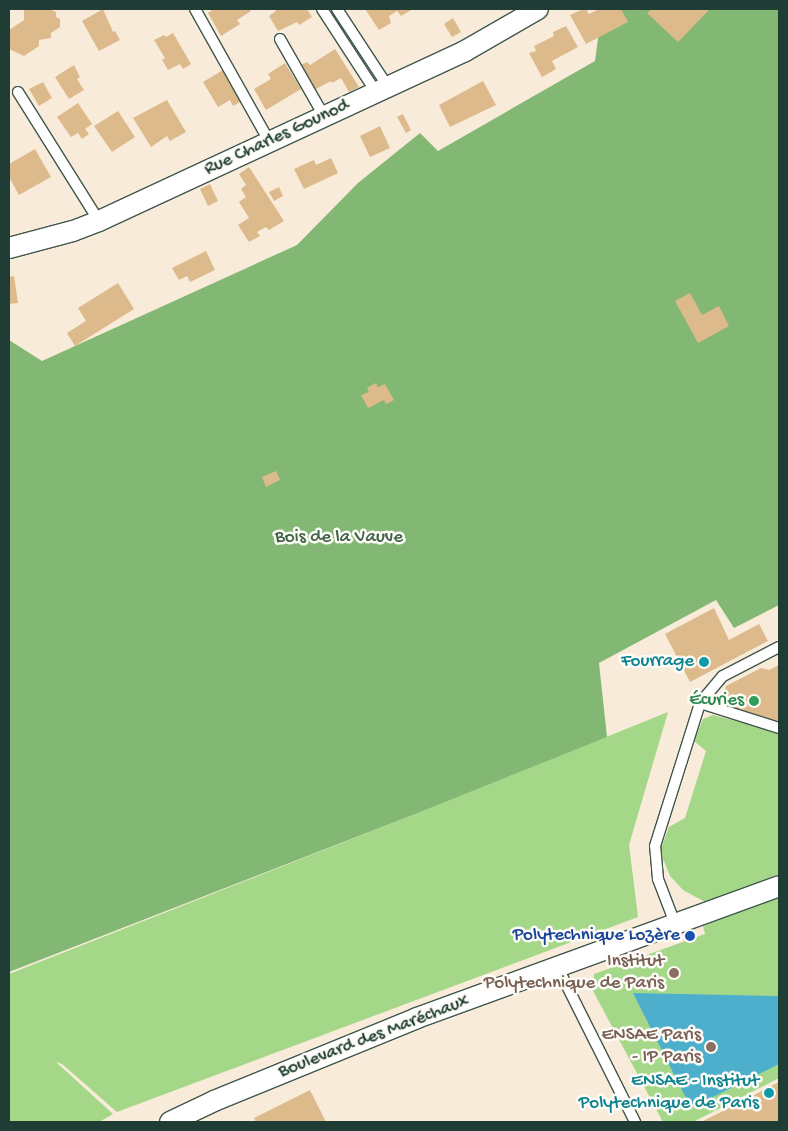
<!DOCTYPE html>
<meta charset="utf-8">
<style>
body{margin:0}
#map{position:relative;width:788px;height:1131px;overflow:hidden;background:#f8ebda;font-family:"Gochi Hand",sans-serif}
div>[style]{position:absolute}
.green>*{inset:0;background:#a4d888}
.forest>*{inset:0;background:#83b874}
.water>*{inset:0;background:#4eafcd}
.building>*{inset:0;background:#ddba8b}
.roads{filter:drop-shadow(1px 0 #40574d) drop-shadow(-1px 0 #40574d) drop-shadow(0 1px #40574d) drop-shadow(0 -1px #40574d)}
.lane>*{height:10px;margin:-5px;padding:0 5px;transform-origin:5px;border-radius:5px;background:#fff}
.street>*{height:20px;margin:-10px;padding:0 10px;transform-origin:10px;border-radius:10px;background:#fff}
.dots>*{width:14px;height:14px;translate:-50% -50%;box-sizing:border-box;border:2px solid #fdfcf7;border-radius:50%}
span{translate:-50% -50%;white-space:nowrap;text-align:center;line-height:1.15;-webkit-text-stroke:5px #fdfcf7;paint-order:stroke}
.street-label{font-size:19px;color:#1f3d34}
.park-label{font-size:19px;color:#406449}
.culture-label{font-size:19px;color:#0d838f}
.right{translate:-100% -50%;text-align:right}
.leisure-label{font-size:19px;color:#27864d}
.transit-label{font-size:19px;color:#164399}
.education-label{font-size:19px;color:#785e54}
.frame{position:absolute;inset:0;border:10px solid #1f3d34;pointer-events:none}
</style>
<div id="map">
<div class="green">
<div style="clip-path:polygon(668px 712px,629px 845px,638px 917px,117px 1112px,62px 1064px,56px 1062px,113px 1114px,99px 1122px,9px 1122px,9px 974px,418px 813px)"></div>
<div style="clip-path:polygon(713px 715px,779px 732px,779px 874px,705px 902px,683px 890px,670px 876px,660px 851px,669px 827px,685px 818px,706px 751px,694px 741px,703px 719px)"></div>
<div style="clip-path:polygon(779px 896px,779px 1078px,693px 1122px,663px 1122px,592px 989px,594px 974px,705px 934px,703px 926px)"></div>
</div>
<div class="forest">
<div style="clip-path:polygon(602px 9px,779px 9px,779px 605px,734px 628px,716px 600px,599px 663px,607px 737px,418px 813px,9px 972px,9px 340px,42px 361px,297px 245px,358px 183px,420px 133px,438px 151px,595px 61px)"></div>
</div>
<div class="water">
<div style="clip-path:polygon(633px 993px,779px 996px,779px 1064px,691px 1108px)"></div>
</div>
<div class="building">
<div style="clip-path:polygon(24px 9px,49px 9px,56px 12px,56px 17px,60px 19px,60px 27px,51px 33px,51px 38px,39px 40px,39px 46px,24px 56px,9px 49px,9px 30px,24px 20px)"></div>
<div style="clip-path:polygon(103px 9px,113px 32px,115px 31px,120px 40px,99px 51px,82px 21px)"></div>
<div style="clip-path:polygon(214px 9px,249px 9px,251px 11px,237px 20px,240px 24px,221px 36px,208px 13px)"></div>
<div style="clip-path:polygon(274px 9px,307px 9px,312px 17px,299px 25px,297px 22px,278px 31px,269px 16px,276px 11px)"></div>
<div style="clip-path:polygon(365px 9px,413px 9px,401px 16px,397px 11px,389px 16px,391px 23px,379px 30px)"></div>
<div style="clip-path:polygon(583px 9px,586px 9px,589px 14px,599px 9px,621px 9px,628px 22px,586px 44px,570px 15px)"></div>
<div style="clip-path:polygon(652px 9px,710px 9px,678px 42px,647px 13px)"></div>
<div style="clip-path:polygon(453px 18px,461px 32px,452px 37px,444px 24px)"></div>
<div style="clip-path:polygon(566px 26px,578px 47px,552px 61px,556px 69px,542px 77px,529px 53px,536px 51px,534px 46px,554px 36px,553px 32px)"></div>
<div style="clip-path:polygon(173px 33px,191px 64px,183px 69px,180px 64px,168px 70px,162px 60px,165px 58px,154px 40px,164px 35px,166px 37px)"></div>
<div style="clip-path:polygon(335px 49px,359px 87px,349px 92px,341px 78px,332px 83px,331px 81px,314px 90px,299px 66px,307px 62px,310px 65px)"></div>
<div style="clip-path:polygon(285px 63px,301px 89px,266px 110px,254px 89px,271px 79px,268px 74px)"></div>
<div style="clip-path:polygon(74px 65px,80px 77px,77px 79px,84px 90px,69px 99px,55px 77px)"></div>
<div style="clip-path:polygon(223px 70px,242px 101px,233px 106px,230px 100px,218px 107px,203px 82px)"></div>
<div style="clip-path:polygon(483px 81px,496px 105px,450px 127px,439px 105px)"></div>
<div style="clip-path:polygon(43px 82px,52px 98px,39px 106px,29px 89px)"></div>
<div style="clip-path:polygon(167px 100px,186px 132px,170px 141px,167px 136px,151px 147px,133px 118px)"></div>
<div style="clip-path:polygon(78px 103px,92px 124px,85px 129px,89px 134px,82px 139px,78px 133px,71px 137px,57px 117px)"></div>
<div style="clip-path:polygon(118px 111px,135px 137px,112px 152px,94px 126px)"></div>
<div style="clip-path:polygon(403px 114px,411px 130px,406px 133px,397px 117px)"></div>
<div style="clip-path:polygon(380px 126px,390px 148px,370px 157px,360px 136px)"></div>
<div style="clip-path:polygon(35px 149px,51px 177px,19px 195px,9px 177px,9px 164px)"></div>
<div style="clip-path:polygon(331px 158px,338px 173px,304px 189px,294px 169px,314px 160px,316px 165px)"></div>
<div style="clip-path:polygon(249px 167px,284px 221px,269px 230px,266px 227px,257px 232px,260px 236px,249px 242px,238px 225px,249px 218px,239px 202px,246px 197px,241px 189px,246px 185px,239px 174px)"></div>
<div style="clip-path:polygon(210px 184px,218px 201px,208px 206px,200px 189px)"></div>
<div style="clip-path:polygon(279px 187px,283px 196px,274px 201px,269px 192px)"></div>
<div style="clip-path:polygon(206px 251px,215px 270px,190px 282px,187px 276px,179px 280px,172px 268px)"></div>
<div style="clip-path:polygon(14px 276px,18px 303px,9px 304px,9px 277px)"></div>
<div style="clip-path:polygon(118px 283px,134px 309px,75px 346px,67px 333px,86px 321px,78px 308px)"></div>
<div style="clip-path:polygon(690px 293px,702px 315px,719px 306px,729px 326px,698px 343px,675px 301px)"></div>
<div style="clip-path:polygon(376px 383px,378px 387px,385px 384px,394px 400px,386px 404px,384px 400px,368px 408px,361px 395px,369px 392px,367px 388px)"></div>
<div style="clip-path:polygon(276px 471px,280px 480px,266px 487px,262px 477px)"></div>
<div style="clip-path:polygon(714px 608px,729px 640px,759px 624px,768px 641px,690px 682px,665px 634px)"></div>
<div style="clip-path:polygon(779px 665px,779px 716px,777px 723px,732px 709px,724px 693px,726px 686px,761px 668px,769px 670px)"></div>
<div style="clip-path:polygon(779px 1082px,779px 1122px,701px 1122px,737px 1104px)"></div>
<div style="clip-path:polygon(310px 1090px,326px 1122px,256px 1122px,254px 1118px)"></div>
</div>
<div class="roads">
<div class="lane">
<div style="left:195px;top:9px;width:151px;rotate:60.7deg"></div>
<div style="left:322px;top:9px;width:99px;rotate:57deg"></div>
<div style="left:337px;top:9px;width:93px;rotate:56.8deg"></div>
<div style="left:280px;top:39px;width:89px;rotate:60.3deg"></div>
<div style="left:18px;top:92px;width:152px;rotate:57.9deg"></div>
<div style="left:700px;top:703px;width:35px;rotate:-50deg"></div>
<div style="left:723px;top:676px;width:63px;rotate:-27.4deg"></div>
<div style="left:676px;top:926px;width:50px;rotate:-111deg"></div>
<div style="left:658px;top:879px;width:33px;rotate:-95deg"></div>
<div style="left:655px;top:846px;width:150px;rotate:-72.5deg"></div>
<div style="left:700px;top:703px;width:83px;rotate:17.6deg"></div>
<div style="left:558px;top:968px;width:172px;rotate:63.4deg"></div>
</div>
<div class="street">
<div style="left:9px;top:248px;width:66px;rotate:-14.9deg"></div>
<div style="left:73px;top:231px;width:28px;rotate:-21deg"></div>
<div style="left:99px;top:221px;width:404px;rotate:-24.9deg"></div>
<div style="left:465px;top:51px;width:84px;rotate:-29.9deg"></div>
<div style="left:170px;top:1122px;width:49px;rotate:-25.5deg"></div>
<div style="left:214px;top:1101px;width:219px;rotate:-22.2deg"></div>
<div style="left:417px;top:1018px;width:385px;rotate:-20deg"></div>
</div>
</div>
<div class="dots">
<div style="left:704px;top:662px;background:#0f9aa8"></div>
<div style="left:754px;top:701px;background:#2e9e5b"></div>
<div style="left:690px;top:936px;background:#1a4fb4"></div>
<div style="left:674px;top:973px;background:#8d6e63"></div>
<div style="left:711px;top:1047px;background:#8d6e63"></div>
<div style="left:769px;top:1093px;background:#0f9aa8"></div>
</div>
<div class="street-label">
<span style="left:277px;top:138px;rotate:-25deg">Rue Charles Gounod</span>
<span style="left:374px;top:1037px;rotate:-21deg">Boulevard des Maréchaux</span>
</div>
<div class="park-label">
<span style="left:339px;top:538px">Bois de la Vauve</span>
</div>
<div class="culture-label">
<span class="right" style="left:694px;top:662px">Fourrage</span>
<span class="right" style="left:759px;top:1093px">ENSAE - Institut<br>Polytechnique de Paris</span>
</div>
<div class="leisure-label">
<span class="right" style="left:744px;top:701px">Écuries</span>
</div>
<div class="transit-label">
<span class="right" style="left:680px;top:936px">Polytechnique Lozère</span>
</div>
<div class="education-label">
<span class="right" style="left:664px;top:973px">Institut<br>Polytechnique de Paris</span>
<span class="right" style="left:701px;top:1047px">ENSAE Paris<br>- IP Paris</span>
</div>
<div class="frame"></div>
</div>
